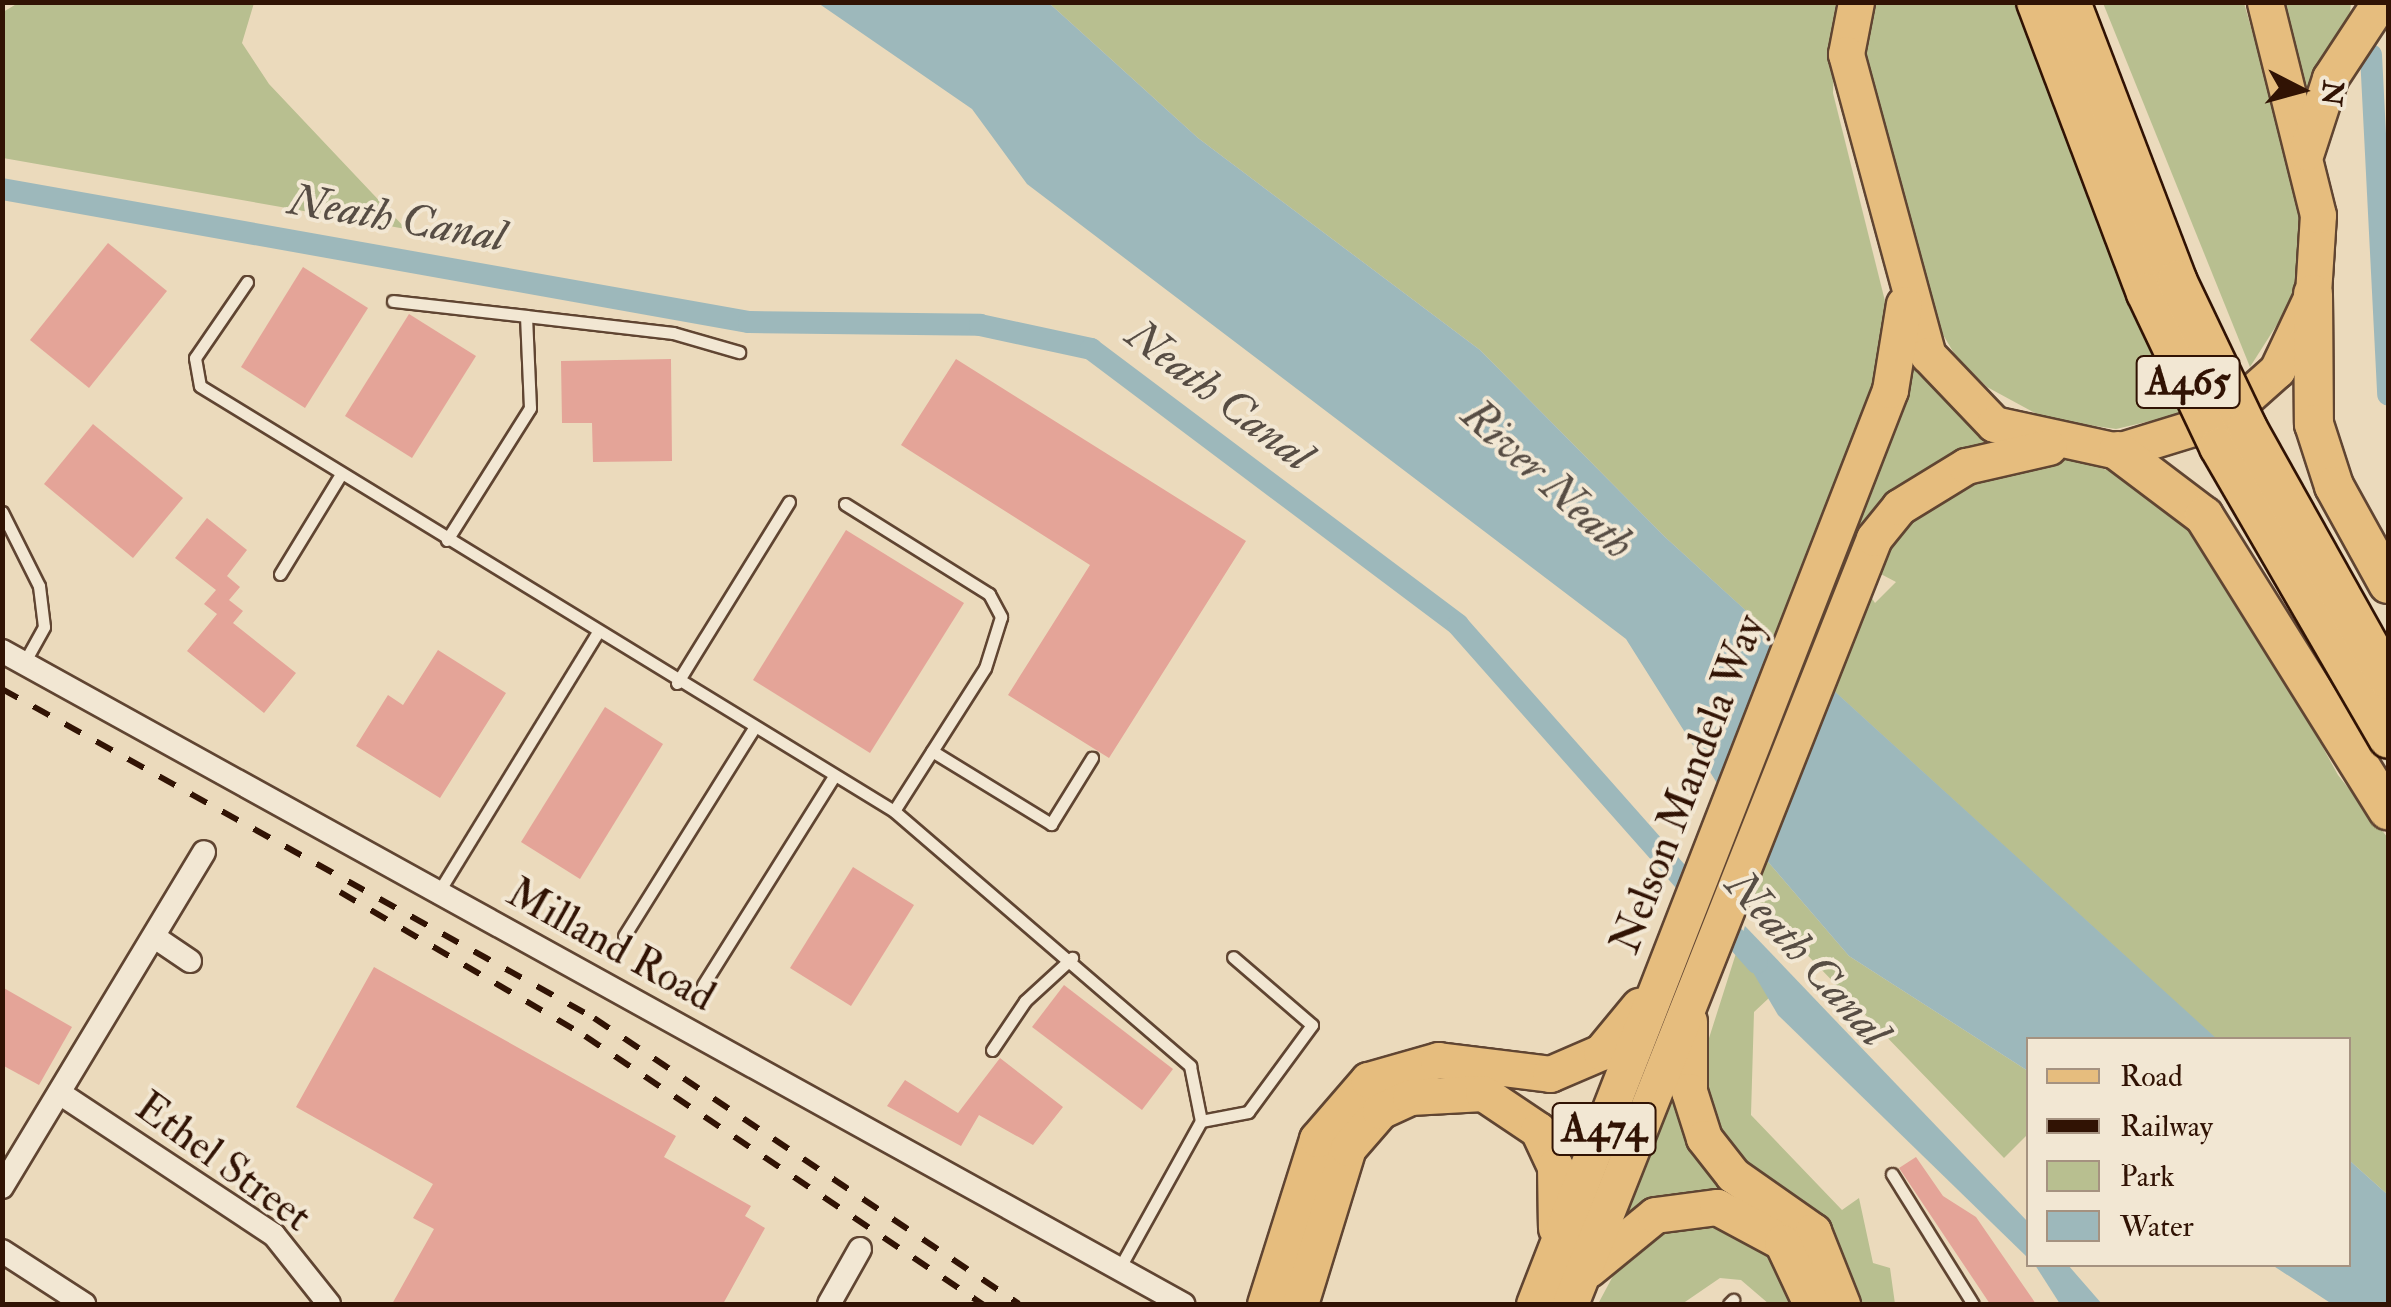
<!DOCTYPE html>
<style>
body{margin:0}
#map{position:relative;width:2391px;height:1307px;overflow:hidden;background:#ebdabc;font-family:"IM FELL Double Pica",serif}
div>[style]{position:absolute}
.green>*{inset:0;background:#b8bf90}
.water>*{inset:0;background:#9db8bb}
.canal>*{height:22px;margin:-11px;padding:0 11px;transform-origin:11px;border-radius:11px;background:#9db8bb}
.building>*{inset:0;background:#e4a498}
.roads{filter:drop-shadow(2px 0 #604532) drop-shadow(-2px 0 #604532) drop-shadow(0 2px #604532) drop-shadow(0 -2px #604532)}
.service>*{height:11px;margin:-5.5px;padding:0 5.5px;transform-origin:5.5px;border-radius:5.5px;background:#f2e7d3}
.minor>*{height:22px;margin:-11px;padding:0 11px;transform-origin:11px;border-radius:11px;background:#f2e7d3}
.primary>*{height:35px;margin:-17.5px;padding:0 17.5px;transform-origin:17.5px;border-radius:17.5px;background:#e6bd7e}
.trunk>*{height:38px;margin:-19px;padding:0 19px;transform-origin:19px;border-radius:19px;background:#e6bd7e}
.rail>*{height:6px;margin-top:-3px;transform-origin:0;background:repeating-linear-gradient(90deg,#311304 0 18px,transparent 0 36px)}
.bridges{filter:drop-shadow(2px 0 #311304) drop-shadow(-2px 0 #311304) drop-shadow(0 2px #311304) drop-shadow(0 -2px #311304)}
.trunk-bridge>*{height:38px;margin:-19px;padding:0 19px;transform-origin:19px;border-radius:19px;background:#e6bd7e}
span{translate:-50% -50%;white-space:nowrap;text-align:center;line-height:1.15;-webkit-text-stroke:8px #f2e7d3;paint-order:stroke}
.shield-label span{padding:2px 8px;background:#f2e7d3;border:2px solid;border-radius:8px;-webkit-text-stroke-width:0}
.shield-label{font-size:40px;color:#311304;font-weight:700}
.street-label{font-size:42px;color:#311304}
.water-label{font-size:45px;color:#574d44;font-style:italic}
.frame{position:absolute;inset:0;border:5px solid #311304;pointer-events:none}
.legend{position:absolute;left:2026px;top:1037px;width:325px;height:230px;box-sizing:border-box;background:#f2e7d3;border:2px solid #a59280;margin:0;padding:12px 18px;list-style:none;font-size:30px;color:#311304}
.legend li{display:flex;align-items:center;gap:20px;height:50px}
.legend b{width:50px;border:2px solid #a59280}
.north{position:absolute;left:2251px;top:40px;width:100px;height:100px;-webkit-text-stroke:8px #f2e7d3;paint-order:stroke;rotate:96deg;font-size:28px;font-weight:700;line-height:40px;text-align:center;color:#311304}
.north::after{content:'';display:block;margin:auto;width:35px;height:45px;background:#311304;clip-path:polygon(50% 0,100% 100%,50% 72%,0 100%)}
</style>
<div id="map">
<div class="green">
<div style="clip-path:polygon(20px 2px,254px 3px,242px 43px,269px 84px,406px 229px,3px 158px,3px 12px)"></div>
<div style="clip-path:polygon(1049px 3px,1836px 3px,1833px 93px,1891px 325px,1880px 379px,1823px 525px,1875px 603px,1896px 582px,1877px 572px,1905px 519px,1988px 469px,2074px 459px,2163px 489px,2214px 550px,2338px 775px,2388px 838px,2388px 1195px,2349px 1160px,2348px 1040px,2216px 1039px,1665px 537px,1480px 350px,1198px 138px)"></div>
<div style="clip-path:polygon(1870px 3px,2020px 3px,2080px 172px,2185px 413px,2116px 429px,2046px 419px,1987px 387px,1955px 355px,1932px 316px,1863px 61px)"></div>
<div style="clip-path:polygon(2103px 3px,2244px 3px,2302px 205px,2297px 293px,2250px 367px)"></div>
<div style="clip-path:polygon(2275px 3px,2351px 3px,2349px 23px,2306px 94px)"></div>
<div style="clip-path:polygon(1917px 357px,1998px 437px,1909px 479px,1858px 538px,1849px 535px)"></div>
<div style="clip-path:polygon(1763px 856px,1849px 956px,2028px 1071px,2028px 1134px,2004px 1158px,1752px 898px)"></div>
<div style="clip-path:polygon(1738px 947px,1770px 997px,1754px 1012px,1751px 1115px,1842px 1210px,1859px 1198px,1873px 1263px,1890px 1268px,1895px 1304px,1854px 1304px,1708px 1118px,1703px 1057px)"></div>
<div style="clip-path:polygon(1672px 1099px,1726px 1184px,1721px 1194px,1620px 1226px)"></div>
<div style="clip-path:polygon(1718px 1220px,1774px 1255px,1796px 1304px,1769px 1304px,1741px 1280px,1720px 1278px,1682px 1304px,1598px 1304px,1621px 1261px,1655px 1232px)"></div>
</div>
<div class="water">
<div style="clip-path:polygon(818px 3px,1049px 3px,1198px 138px,1480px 350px,1665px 537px,2217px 1039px,2028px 1040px,2028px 1071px,1849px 956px,1763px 856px,1626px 639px,1027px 184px,972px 109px)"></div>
<div style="clip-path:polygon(1745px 926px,2028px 1222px,2028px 1258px,1778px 1015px,1738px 947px)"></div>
<div style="clip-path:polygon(2349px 1160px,2388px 1195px,2388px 1304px,2332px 1304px,2272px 1265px,2348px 1264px)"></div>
<div style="clip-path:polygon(2035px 1265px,2068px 1265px,2102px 1304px,2060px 1304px)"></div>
</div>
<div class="canal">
<div style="left:2371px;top:55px;width:340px;rotate:87.1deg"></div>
<div style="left:2px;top:189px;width:759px;rotate:10.1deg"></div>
<div style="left:749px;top:322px;width:231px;rotate:0.7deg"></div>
<div style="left:980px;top:325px;width:114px;rotate:12.2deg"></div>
<div style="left:1091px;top:349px;width:459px;rotate:36.9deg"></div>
<div style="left:1458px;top:625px;width:451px;rotate:48.5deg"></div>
</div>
<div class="building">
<div style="clip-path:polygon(108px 243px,167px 291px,89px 388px,30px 340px)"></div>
<div style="clip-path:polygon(303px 267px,368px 308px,305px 408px,241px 367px)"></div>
<div style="clip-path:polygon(409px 314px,476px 356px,412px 458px,345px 416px)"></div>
<div style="clip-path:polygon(671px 359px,672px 461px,593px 462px,592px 423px,562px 423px,561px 361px)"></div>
<div style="clip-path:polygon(956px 359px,1246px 541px,1109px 758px,1008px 695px,1090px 565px,901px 445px)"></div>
<div style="clip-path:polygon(93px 424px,183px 498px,133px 558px,44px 484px)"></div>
<div style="clip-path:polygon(207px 518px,247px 550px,227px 576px,240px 587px,229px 600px,243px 611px,233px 623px,296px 673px,264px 713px,187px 651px,217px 614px,204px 604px,216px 590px,175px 558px)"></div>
<div style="clip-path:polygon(846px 530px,964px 603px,870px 753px,753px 680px)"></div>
<div style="clip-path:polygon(438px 650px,506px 693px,440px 798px,356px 746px,388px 695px,403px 705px)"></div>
<div style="clip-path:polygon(605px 707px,663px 744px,580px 879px,521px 842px)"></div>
<div style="clip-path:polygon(853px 867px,914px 905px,851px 1006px,790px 968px)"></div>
<div style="clip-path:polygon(374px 967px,676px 1136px,664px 1157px,751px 1206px,745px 1216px,765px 1228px,723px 1304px,392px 1304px,434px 1229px,413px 1218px,433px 1184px,296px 1107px)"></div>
<div style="clip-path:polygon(1064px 985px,1173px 1069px,1142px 1110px,1032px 1027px)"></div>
<div style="clip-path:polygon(2px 987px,72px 1027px,39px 1085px,2px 1065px)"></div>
<div style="clip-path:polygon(1000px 1058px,1063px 1107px,1033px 1145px,979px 1115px,961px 1146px,887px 1106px,905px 1080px,958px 1113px)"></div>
<div style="clip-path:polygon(1916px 1157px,1943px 1196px,1976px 1217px,2036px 1304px,1990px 1304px,1899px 1168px)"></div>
</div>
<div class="roads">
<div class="service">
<div style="left:247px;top:282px;width:92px;rotate:124.4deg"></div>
<div style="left:195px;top:358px;width:28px;rotate:80deg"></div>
<div style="left:200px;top:386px;width:814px;rotate:31.48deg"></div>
<div style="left:894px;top:811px;width:391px;rotate:40.7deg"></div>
<div style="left:1190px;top:1066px;width:56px;rotate:78.7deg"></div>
<div style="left:1201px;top:1121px;width:167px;rotate:119deg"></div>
<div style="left:393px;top:301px;width:134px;rotate:6.4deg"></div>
<div style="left:526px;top:316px;width:92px;rotate:87.5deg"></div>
<div style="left:530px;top:408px;width:156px;rotate:122.2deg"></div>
<div style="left:526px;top:316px;width:148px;rotate:6.6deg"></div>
<div style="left:673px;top:333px;width:69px;rotate:16.1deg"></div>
<div style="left:845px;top:504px;width:170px;rotate:32deg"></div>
<div style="left:989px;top:594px;width:26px;rotate:62deg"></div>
<div style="left:1001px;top:617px;width:53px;rotate:107.4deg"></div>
<div style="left:985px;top:668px;width:169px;rotate:122.5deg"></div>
<div style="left:2px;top:512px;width:83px;rotate:63.4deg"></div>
<div style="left:39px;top:586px;width:41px;rotate:83deg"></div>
<div style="left:44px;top:627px;width:41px;rotate:119.1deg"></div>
<div style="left:280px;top:574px;width:117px;rotate:-58.6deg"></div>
<div style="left:677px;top:683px;width:213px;rotate:-58.3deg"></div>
<div style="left:932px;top:751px;width:140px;rotate:31.5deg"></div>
<div style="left:1051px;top:824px;width:78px;rotate:-58.2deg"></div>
<div style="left:438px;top:893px;width:303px;rotate:-58.5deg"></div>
<div style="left:624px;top:936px;width:245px;rotate:-58deg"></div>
<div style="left:703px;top:985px;width:247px;rotate:-57.9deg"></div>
<div style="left:992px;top:1050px;width:59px;rotate:-56deg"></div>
<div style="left:1025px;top:1001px;width:64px;rotate:-42.5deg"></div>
<div style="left:1201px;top:1121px;width:48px;rotate:-10.8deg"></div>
<div style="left:1248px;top:1112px;width:108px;rotate:-53.7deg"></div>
<div style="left:1312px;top:1025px;width:104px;rotate:-139.3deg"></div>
<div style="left:1892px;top:1174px;width:153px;rotate:58.1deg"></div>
<div style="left:1729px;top:1304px;width:6px;rotate:-45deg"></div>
</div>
<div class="minor">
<div style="left:2px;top:651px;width:1350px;rotate:28.94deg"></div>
<div style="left:156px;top:938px;width:41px;rotate:34.1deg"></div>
<div style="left:61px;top:1094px;width:255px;rotate:33.5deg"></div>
<div style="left:274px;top:1235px;width:88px;rotate:51.4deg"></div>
<div style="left:2px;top:1187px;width:391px;rotate:-58.9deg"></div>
<div style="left:2px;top:1251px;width:98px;rotate:32.9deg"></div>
<div style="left:829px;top:1304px;width:63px;rotate:-60.6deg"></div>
</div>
<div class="primary">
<div style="left:1856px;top:2px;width:53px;rotate:100.9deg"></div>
<div style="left:1846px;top:54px;width:312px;rotate:74.8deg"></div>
<div style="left:1928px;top:355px;width:95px;rotate:46.3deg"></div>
<div style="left:1994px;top:424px;width:127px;rotate:12.3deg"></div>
<div style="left:2118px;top:451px;width:109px;rotate:-17.1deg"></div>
<div style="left:2222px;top:419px;width:74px;rotate:-41.7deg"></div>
<div style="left:2277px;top:370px;width:84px;rotate:-64.7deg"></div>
<div style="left:2313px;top:294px;width:79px;rotate:-86.4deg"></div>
<div style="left:2318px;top:215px;width:219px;rotate:-104deg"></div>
<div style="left:2306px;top:152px;width:78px;rotate:-72deg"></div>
<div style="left:2330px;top:78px;width:91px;rotate:-56.7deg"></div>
<div style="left:1689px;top:1021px;width:70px;rotate:90deg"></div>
<div style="left:1689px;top:1091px;width:49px;rotate:72.3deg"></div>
<div style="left:1704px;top:1138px;width:47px;rotate:51.9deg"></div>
<div style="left:1733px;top:1175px;width:98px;rotate:35deg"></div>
<div style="left:1813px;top:1231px;width:79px;rotate:68.3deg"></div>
<div style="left:1589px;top:1269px;width:85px;rotate:-39.3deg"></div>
<div style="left:1655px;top:1215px;width:63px;rotate:-7.4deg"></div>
<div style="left:1717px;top:1207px;width:74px;rotate:28.3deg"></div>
<div style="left:1782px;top:1242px;width:68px;rotate:64.9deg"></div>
<div style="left:1265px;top:1304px;width:173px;rotate:-72.5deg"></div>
<div style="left:1317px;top:1139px;width:78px;rotate:-49.2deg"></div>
<div style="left:1368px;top:1080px;width:73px;rotate:-15.9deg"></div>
<div style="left:1438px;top:1060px;width:113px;rotate:7.1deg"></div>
<div style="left:1550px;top:1074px;width:56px;rotate:-23.3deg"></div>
<div style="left:1601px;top:1052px;width:60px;rotate:-50.4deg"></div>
<div style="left:1300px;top:1304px;width:163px;rotate:-72.9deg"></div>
<div style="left:1348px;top:1148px;width:49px;rotate:-49.1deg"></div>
<div style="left:1380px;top:1111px;width:33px;rotate:-25deg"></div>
<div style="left:1410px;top:1097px;width:73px;rotate:-3.1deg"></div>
<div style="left:1483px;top:1093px;width:66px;rotate:33.9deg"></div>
<div style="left:1538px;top:1130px;width:40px;rotate:65deg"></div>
<div style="left:1555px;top:1166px;width:62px;rotate:89.1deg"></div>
<div style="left:1534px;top:1304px;width:981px;rotate:-68.72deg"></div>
<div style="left:1890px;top:390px;width:87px;rotate:-80.8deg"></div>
<div style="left:1570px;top:1304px;width:824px;rotate:-68.35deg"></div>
<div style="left:1874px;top:538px;width:40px;rotate:-51deg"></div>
<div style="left:1899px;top:507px;width:79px;rotate:-31.5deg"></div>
<div style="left:1966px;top:466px;width:85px;rotate:-12.9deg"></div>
</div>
<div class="trunk">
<div style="left:2313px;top:294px;width:130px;rotate:89.6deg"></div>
<div style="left:2314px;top:424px;width:65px;rotate:72.1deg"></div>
<div style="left:2334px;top:486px;width:112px;rotate:61.1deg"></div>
<div style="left:2118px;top:451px;width:108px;rotate:37.1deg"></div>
<div style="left:2204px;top:516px;width:347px;rotate:58deg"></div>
</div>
</div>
<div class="rail">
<div style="left:2px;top:689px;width:677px;rotate:29.06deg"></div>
<div style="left:594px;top:1018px;width:512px;rotate:33.94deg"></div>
<div style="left:340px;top:892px;width:284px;rotate:30.4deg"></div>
<div style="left:585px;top:1036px;width:480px;rotate:34deg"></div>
</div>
<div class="bridges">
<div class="trunk-bridge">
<div style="left:2036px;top:2px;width:311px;rotate:69.3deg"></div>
<div style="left:2146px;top:293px;width:170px;rotate:64.6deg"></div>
<div style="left:2219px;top:447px;width:337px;rotate:59.9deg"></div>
<div style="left:2071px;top:2px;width:298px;rotate:69.1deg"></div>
<div style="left:2177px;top:280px;width:163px;rotate:64.5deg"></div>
<div style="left:2247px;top:427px;width:289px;rotate:60.8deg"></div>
</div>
</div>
<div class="shield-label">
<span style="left:2188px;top:382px">A465</span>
<span style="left:1604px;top:1129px">A474</span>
</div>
<div class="street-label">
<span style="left:1688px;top:784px;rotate:-69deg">Nelson Mandela Way</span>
<span style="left:611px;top:945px;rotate:29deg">Milland Road</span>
<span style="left:223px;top:1162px;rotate:36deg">Ethel Street</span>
</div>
<div class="water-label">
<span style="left:397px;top:219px;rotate:10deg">Neath Canal</span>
<span style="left:1219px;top:396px;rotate:37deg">Neath Canal</span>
<span style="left:1547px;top:480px;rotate:42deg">River Neath</span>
<span style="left:1807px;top:959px;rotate:48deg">Neath Canal</span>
</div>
<div class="frame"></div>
<ul class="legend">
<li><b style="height:12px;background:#e6bd7e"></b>Road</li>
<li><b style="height:12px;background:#311304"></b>Railway</li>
<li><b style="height:28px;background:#b8bf90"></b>Park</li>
<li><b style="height:28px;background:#9db8bb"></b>Water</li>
</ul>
<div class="north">N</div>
</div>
